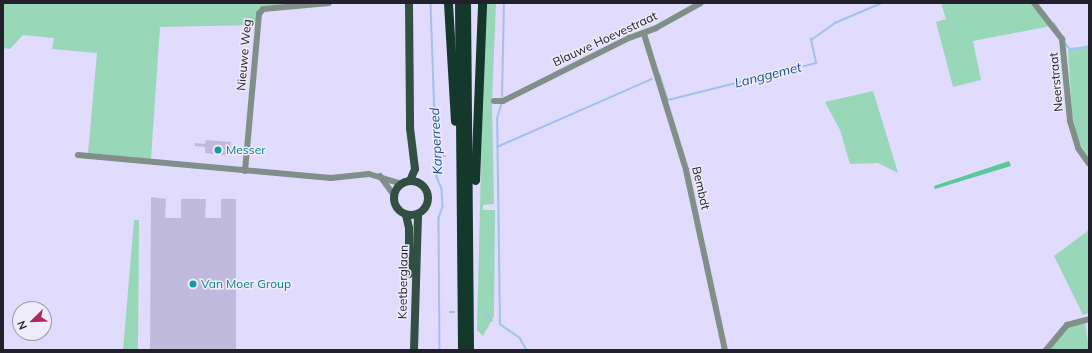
<!DOCTYPE html>
<style>
body{margin:0}
#map{position:relative;width:1092px;height:353px;overflow:hidden;background:#e1dbfe;font-family:Mulish,sans-serif}
div>[style]{position:absolute}
.green>*{inset:0;background:#99d7b9}
.forest>*{inset:0;background:#58c999}
.stream>*{height:1.5px;margin:-0.75px;padding:0 0.75px;transform-origin:0.75px;border-radius:0.75px;background:#a1c1f0}
.building>*{inset:0;background:#c0badc}
.minor>*{height:6px;margin:-3px;padding:0 3px;transform-origin:3px;border-radius:3px;background:#809089}
.major>*{height:8px;margin:-4px;padding:0 4px;transform-origin:4px;border-radius:4px;background:#314f43}
.major>.ring{margin:-4px;padding:0;box-sizing:content-box;background:none;border:8px solid #314f43;border-radius:50%}
.highway>*{height:9px;margin:-4.5px;padding:0 4.5px;transform-origin:4.5px;border-radius:4.5px;background:#14382c}
.dots>*{width:11px;height:11px;translate:-50% -50%;box-sizing:border-box;border:2px solid #eeecfa;border-radius:50%}
span{translate:-50% -50%;white-space:nowrap;text-align:center;line-height:1.15;-webkit-text-stroke:3px #eeecfa;paint-order:stroke}
.street-label{font-size:12px;color:#22202c}
.culture-label{font-size:12px;color:#0d838f}
.left{translate:0 -50%;text-align:left}
.water-label{font-size:13px;color:#1a4d91;font-style:italic}
.frame{position:absolute;inset:0;border:4px solid #22202c;pointer-events:none}
.north{position:absolute;left:12px;top:301px;width:40px;height:40px;box-sizing:border-box;background:#eeecfa;border:1px solid #9c9aa8;border-radius:50%;rotate:247deg;font-size:11px;font-weight:700;line-height:16px;text-align:center;color:#22202c}
.north::after{content:'';display:block;margin:auto;width:14px;height:18px;background:#b3255d;clip-path:polygon(50% 0,100% 100%,50% 72%,0 100%)}
</style>
<div id="map">
<div class="green">
<div style="clip-path:polygon(3px 3px,300px 3px,261px 6px,256px 15px,255px 25px,160px 27px,151px 159px,88px 153px,97px 53px,52px 49px,54px 38px,23px 35px,10px 49px,3px 48px)"></div>
<div style="clip-path:polygon(485px 3px,496px 3px,492px 102px,494px 204px,483px 205px,483px 210px,495px 210px,494px 316px,483px 336px,477px 330px)"></div>
<div style="clip-path:polygon(941px 3px,1032px 3px,1051px 26px,973px 41px,981px 80px,953px 87px,936px 22px,946px 19px)"></div>
<div style="clip-path:polygon(1089px 45px,1089px 160px,1078px 140px,1072px 114px,1068px 50px)"></div>
<div style="clip-path:polygon(873px 91px,896px 166px,898px 173px,878px 163px,850px 164px,840px 130px,825px 102px)"></div>
<div style="clip-path:polygon(134px 220px,139px 220px,138px 350px,123px 350px)"></div>
<div style="clip-path:polygon(1089px 230px,1089px 313px,1083px 315px,1054px 256px)"></div>
<div style="clip-path:polygon(1085px 322px,1089px 350px,1048px 350px,1068px 327px)"></div>
</div>
<div class="forest">
<div style="clip-path:polygon(1009px 161px,1011px 166px,935px 189px,934px 186px)"></div>
</div>
<div class="stream">
<div style="left:431px;top:3px;width:174px;rotate:88deg"></div>
<div style="left:437px;top:177px;width:13px;rotate:67deg"></div>
<div style="left:442px;top:189px;width:18px;rotate:87deg"></div>
<div style="left:443px;top:207px;width:12px;rotate:110deg"></div>
<div style="left:439px;top:218px;width:132px;rotate:89.6deg"></div>
<div style="left:1054px;top:23px;width:9px;rotate:58deg"></div>
<div style="left:1065px;top:43px;width:8px;rotate:50deg"></div>
<div style="left:1070px;top:49px;width:19px;rotate:-6deg"></div>
<div style="left:660px;top:75px;width:26px;rotate:72deg"></div>
<div style="left:668px;top:100px;width:153px;rotate:-14deg"></div>
<div style="left:816px;top:63px;width:24px;rotate:-102deg"></div>
<div style="left:811px;top:40px;width:29px;rotate:-35deg"></div>
<div style="left:835px;top:23px;width:51px;rotate:-23.1deg"></div>
<div style="left:502px;top:97px;width:94px;rotate:-88.8deg"></div>
<div style="left:497px;top:147px;width:169px;rotate:-23.7deg"></div>
<div style="left:436px;top:155px;width:9px;rotate:6deg"></div>
<div style="left:450px;top:312px;width:4px"></div>
<div style="left:485px;top:312px;width:11px;rotate:49deg"></div>
<div style="left:500px;top:324px;width:205px;rotate:-90.8deg"></div>
<div style="left:497px;top:119px;width:15px;rotate:-74deg"></div>
<div style="left:500px;top:324px;width:24px;rotate:35deg"></div>
<div style="left:520px;top:338px;width:14px;rotate:60deg"></div>
</div>
<div class="building">
<div style="clip-path:polygon(206px 140px,231px 142px,230px 156px,205px 153px,205px 147px,195px 146px,195px 143px,205px 144px)"></div>
<div style="clip-path:polygon(151px 197px,166px 199px,165px 218px,181px 218px,181px 199px,206px 199px,205px 218px,221px 218px,221px 199px,236px 199px,236px 350px,150px 350px)"></div>
</div>
<div class="minor">
<div style="left:1034px;top:3px;width:46px;rotate:52.1deg"></div>
<div style="left:1062px;top:39px;width:82px;rotate:84.4deg"></div>
<div style="left:1070px;top:121px;width:28px;rotate:73deg"></div>
<div style="left:1078px;top:148px;width:19px;rotate:55deg"></div>
<div style="left:644px;top:34px;width:142px;rotate:72.8deg"></div>
<div style="left:686px;top:170px;width:184px;rotate:77.8deg"></div>
<div style="left:494px;top:101px;width:9px"></div>
<div style="left:503px;top:101px;width:141px;rotate:-26.6deg"></div>
<div style="left:629px;top:38px;width:29px;rotate:-20deg"></div>
<div style="left:656px;top:28px;width:51px;rotate:-29.1deg"></div>
<div style="left:78px;top:155px;width:254px;rotate:5.2deg"></div>
<div style="left:331px;top:178px;width:38px;rotate:-6deg"></div>
<div style="left:369px;top:174px;width:34px;rotate:17deg"></div>
<div style="left:245px;top:171px;width:158px;rotate:-84.9deg"></div>
<div style="left:259px;top:14px;width:6px;rotate:-51deg"></div>
<div style="left:263px;top:9px;width:66px;rotate:-5.2deg"></div>
<div style="left:380px;top:176px;width:24px;rotate:54deg"></div>
<div style="left:1046px;top:350px;width:33px;rotate:-50deg"></div>
<div style="left:1067px;top:325px;width:23px;rotate:-15deg"></div>
</div>
<div class="major">
<div style="left:409px;top:3px;width:125px;rotate:89.5deg"></div>
<div style="left:410px;top:128px;width:41px;rotate:83deg"></div>
<div style="left:415px;top:169px;width:13px;rotate:113deg"></div>
<div class="ring" style="left:394px;top:181px;width:26px;height:26px"></div>
<div style="left:406px;top:215px;width:13px;rotate:77deg"></div>
<div style="left:409px;top:228px;width:46px;rotate:90deg"></div>
<div style="left:414px;top:350px;width:136px;rotate:-88.3deg"></div>
</div>
<div class="highway">
<div style="left:448px;top:3px;width:118px;rotate:86.6deg"></div>
<div style="left:459px;top:3px;width:347px;rotate:89.5deg"></div>
<div style="left:466px;top:3px;width:347px;rotate:89.5deg"></div>
<div style="left:475px;top:180px;width:177px;rotate:-87.7deg"></div>
</div>
<div class="dots">
<div style="left:218px;top:150px;background:#0f9aa8"></div>
<div style="left:193px;top:284px;background:#0f9aa8"></div>
</div>
<div class="street-label">
<span style="left:605px;top:39px;rotate:-25deg">Blauwe Hoevestraat</span>
<span style="left:244px;top:55px;rotate:-85deg">Nieuwe Weg</span>
<span style="left:1056px;top:82px;rotate:-95deg">Neerstraat</span>
<span style="left:701px;top:188px;rotate:77deg">Bembdt</span>
<span style="left:403px;top:282px;rotate:-89deg">Keetberglaan</span>
</div>
<div class="culture-label">
<span class="left" style="left:226px;top:150px">Messer</span>
<span class="left" style="left:201px;top:284px">Van Moer Group</span>
</div>
<div class="water-label">
<span style="left:768px;top:75px;rotate:-14deg">Langgemet</span>
<span style="left:436px;top:141px;rotate:-93deg">Karperreed</span>
</div>
<div class="frame"></div>
<div class="north">N</div>
</div>
